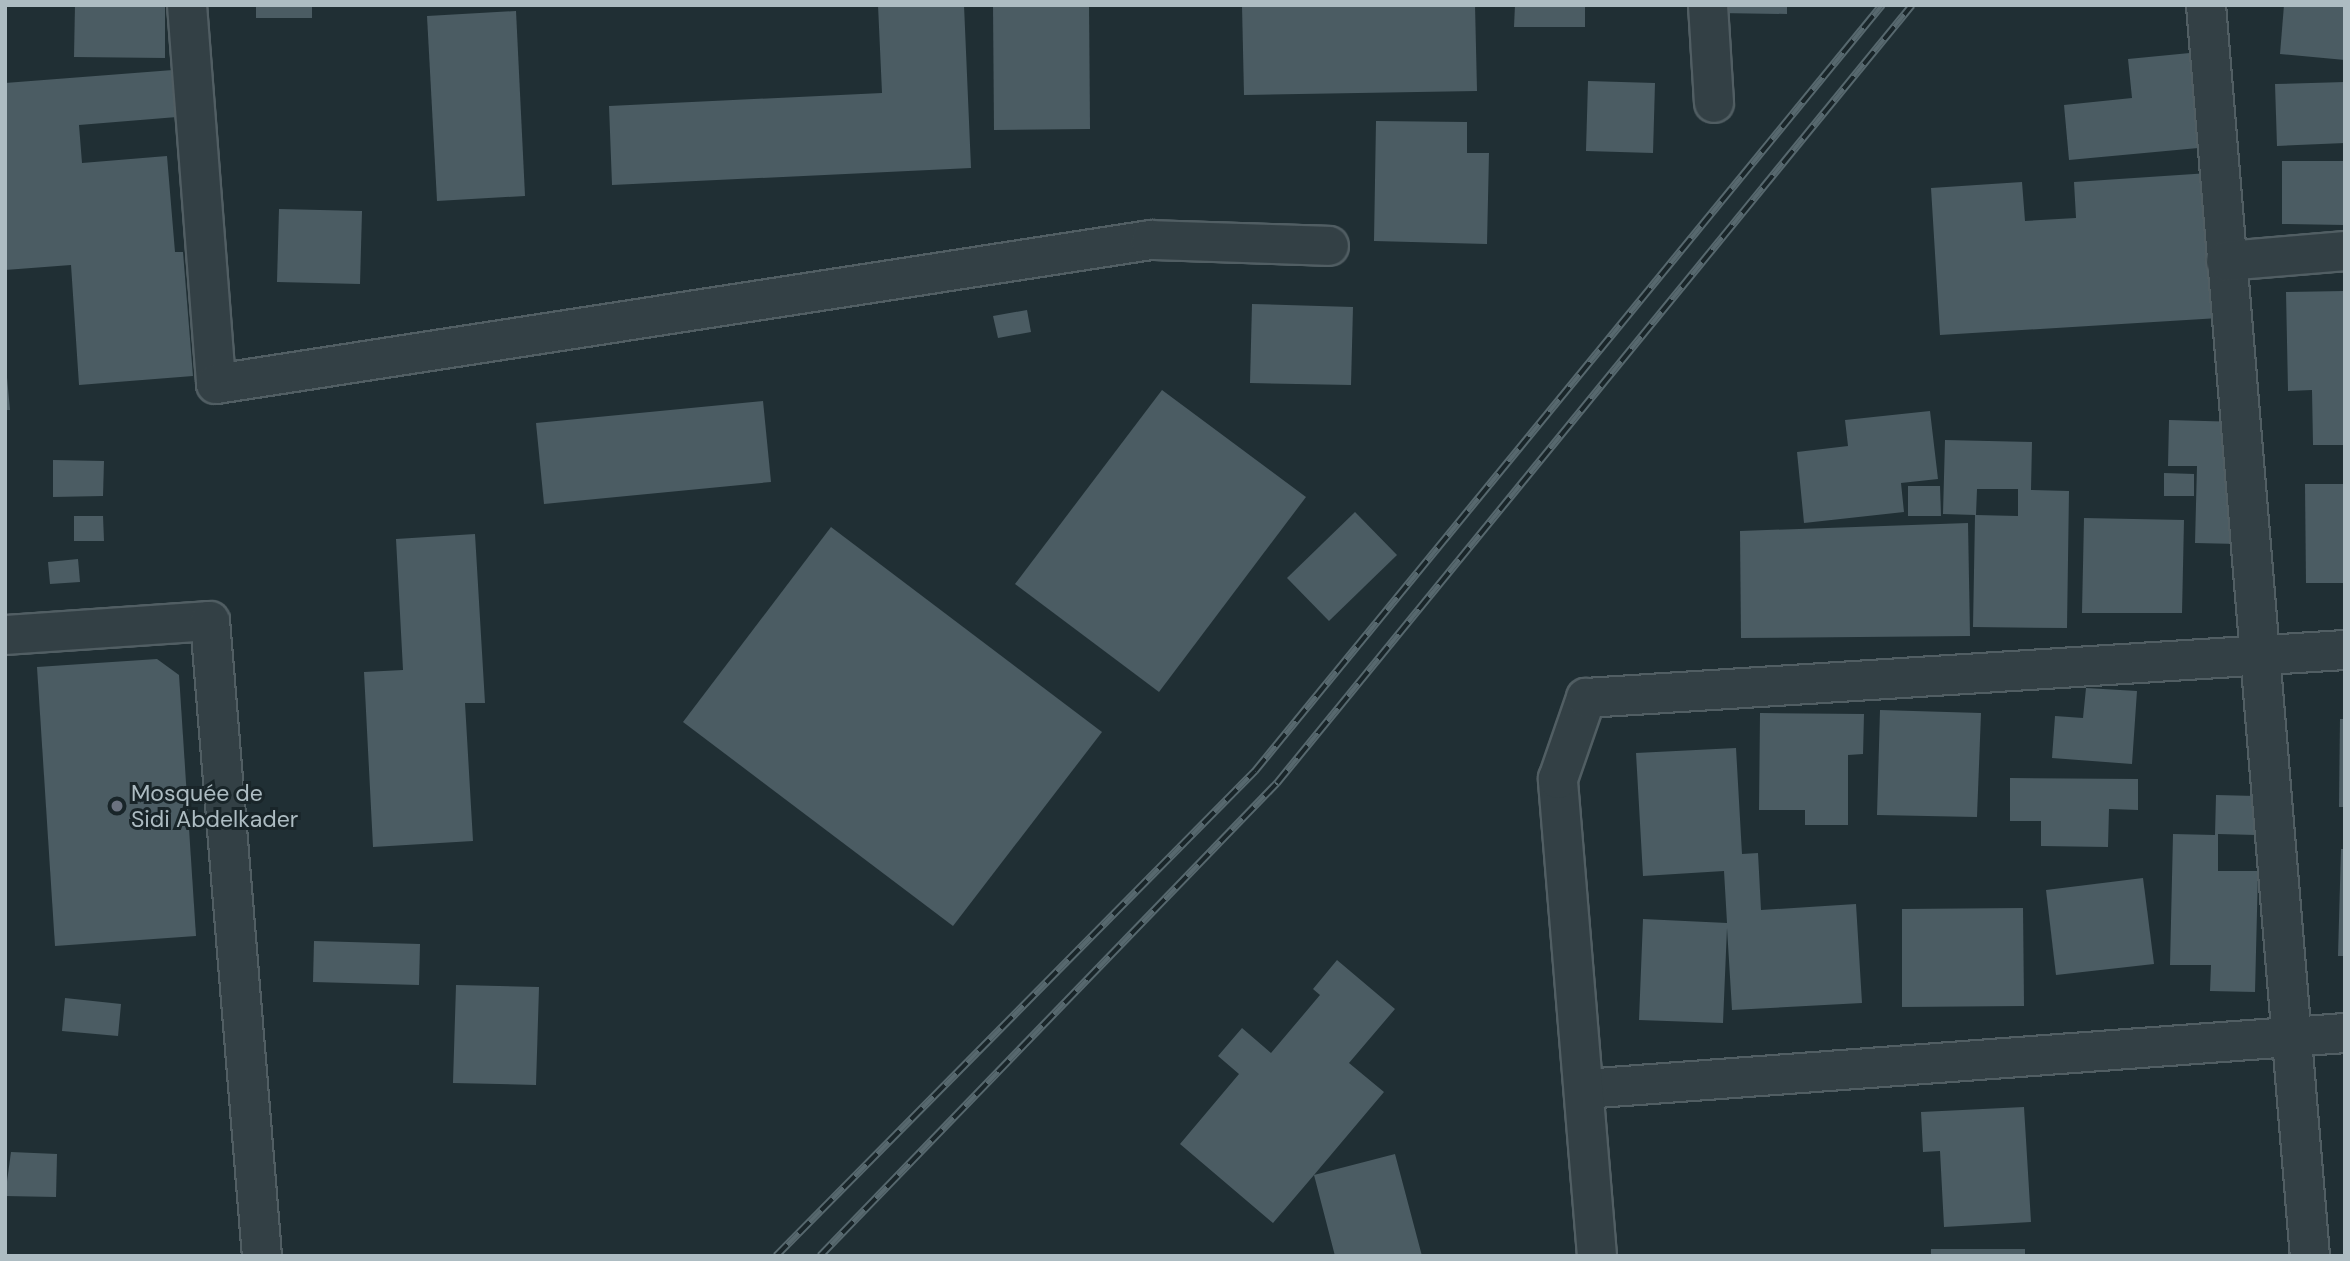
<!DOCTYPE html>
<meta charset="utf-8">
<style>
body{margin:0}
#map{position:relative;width:2350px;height:1261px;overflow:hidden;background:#202f34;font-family:"DM Sans",sans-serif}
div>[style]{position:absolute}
.building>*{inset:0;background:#4b5c63}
.roads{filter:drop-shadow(2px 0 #515e63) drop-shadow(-2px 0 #515e63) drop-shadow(0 2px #515e63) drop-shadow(0 -2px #515e63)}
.minor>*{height:38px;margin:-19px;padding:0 19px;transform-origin:19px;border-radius:19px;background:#334045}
.rail>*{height:8px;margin-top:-4px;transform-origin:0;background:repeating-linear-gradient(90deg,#192529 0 16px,#57686e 0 32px);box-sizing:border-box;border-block:2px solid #57686e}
.dots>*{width:19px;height:19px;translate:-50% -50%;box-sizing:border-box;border:4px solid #192529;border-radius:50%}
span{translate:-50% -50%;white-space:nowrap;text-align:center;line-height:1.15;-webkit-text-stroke:6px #192529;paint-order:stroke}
.poi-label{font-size:23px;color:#adbcc2}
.left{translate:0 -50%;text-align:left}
.frame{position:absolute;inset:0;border:7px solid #adbcc2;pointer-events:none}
</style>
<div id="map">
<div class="building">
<div style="clip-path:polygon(75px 5px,165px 5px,165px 58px,74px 57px)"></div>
<div style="clip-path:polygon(256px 5px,312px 5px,312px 18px,256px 18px)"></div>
<div style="clip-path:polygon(878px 5px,964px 5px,971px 168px,612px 185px,609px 106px,882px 93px)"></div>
<div style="clip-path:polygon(993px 5px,1089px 5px,1090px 129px,994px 130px)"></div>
<div style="clip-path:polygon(1242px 5px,1475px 5px,1477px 91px,1244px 95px)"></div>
<div style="clip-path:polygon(1515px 5px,1585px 5px,1585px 27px,1514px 27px)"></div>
<div style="clip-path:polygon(1719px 5px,1787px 5px,1787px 14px,1719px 13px)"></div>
<div style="clip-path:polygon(2284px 5px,2345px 5px,2345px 60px,2280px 54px)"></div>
<div style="clip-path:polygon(516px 11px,525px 196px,437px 201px,427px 16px)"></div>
<div style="clip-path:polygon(2200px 52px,2209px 147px,2069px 160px,2064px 105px,2132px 98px,2128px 59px)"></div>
<div style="clip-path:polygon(173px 70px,177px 117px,79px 125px,82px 163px,167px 156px,175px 252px,183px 252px,193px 376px,79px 385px,71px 265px,5px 270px,5px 83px)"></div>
<div style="clip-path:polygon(1588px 81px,1655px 83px,1653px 153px,1586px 151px)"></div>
<div style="clip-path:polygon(2345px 82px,2345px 143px,2277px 146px,2275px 84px)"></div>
<div style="clip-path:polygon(1376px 121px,1467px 122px,1467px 153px,1489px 153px,1487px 244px,1374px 241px)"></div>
<div style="clip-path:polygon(2282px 161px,2345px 161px,2345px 225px,2282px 224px)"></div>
<div style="clip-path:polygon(2209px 173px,2219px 318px,1940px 335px,1931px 188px,2022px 182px,2025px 221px,2076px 218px,2074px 182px)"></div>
<div style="clip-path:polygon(279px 209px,362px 211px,360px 284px,277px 282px)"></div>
<div style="clip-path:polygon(2345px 291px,2345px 445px,2313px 445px,2312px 390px,2288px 391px,2286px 292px)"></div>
<div style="clip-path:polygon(1252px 304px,1353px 307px,1351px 385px,1250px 383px)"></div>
<div style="clip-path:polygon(1027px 310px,1031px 332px,998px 338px,993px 316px)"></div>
<div style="clip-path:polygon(5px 356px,10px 410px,5px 410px)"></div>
<div style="clip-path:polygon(1162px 390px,1306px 497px,1159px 692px,1015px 584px)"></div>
<div style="clip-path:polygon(763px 401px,771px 482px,544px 504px,536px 423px)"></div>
<div style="clip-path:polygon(1930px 411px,1938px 479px,1901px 483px,1904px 512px,1804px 523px,1797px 452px,1848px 446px,1845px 420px)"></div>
<div style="clip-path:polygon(2169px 420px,2241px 422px,2238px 544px,2195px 543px,2197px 466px,2168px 466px)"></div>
<div style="clip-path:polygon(evenodd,1945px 440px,2032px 442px,2031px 490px,2069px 491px,2067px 628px,1973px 627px,1975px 515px,1943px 514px,1945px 440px,1977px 489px,2018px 489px,2018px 516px,1976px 515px,1977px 489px)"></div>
<div style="clip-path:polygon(53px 460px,104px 461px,103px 496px,53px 497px)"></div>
<div style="clip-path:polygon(2164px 473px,2194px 474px,2194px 496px,2164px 496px)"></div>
<div style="clip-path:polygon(2305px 484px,2345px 484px,2345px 583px,2306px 583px)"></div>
<div style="clip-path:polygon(1908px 486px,1940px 486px,1941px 516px,1908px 516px)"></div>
<div style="clip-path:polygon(1355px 512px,1397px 555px,1329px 621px,1287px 578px)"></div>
<div style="clip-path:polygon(74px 516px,103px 516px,104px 541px,74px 541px)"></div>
<div style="clip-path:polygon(2084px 518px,2184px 520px,2182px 613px,2082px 613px)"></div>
<div style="clip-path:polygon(1968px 523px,1970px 636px,1741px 638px,1740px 531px)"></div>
<div style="clip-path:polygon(831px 527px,1102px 732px,953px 926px,683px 722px)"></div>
<div style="clip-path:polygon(475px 534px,485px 703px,465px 703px,473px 841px,373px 847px,364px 672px,403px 670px,396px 539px)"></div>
<div style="clip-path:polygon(78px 559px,80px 582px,50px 584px,48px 562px)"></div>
<div style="clip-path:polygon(157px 659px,179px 675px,196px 936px,55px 946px,37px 667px)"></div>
<div style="clip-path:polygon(2086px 688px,2137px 691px,2132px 764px,2052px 758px,2055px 716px,2083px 718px)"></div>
<div style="clip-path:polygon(1880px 710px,1981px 713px,1977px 817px,1877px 815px)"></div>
<div style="clip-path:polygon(1760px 713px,1864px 714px,1863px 754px,1848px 755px,1848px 825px,1805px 825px,1805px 810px,1759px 810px)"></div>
<div style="clip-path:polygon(2340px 719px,2345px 719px,2345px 807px,2339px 807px)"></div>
<div style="clip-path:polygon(1736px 748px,1742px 854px,1758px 853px,1761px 910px,1856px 904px,1862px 1003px,1732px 1010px,1727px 928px,1723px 1023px,1639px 1020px,1643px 919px,1727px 923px,1724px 871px,1643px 876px,1636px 753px)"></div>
<div style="clip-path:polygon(2010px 778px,2138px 779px,2138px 810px,2109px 809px,2108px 847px,2041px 846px,2041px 821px,2010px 821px)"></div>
<div style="clip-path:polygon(2216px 795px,2256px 796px,2256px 835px,2218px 834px,2218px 871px,2258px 871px,2255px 992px,2210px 991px,2211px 965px,2170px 965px,2173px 834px,2215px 835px)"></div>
<div style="clip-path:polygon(2341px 849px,2345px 849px,2345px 956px,2338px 956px)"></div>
<div style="clip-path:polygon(2143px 878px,2154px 964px,2056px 975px,2046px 890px)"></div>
<div style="clip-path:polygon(2023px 908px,2024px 1006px,1902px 1007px,1902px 909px)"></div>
<div style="clip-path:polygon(314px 941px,420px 944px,419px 985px,313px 982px)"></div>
<div style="clip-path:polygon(1337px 960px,1395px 1009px,1349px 1063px,1384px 1092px,1314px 1175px,1395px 1154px,1422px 1256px,1335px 1256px,1314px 1175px,1273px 1223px,1180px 1144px,1239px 1074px,1218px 1056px,1242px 1028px,1271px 1053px,1320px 995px,1313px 989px)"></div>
<div style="clip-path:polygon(456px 985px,539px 987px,536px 1085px,453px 1083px)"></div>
<div style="clip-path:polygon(65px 998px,121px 1004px,118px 1036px,62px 1031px)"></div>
<div style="clip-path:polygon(2024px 1107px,2031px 1222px,1944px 1227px,1940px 1151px,1923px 1152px,1921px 1112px)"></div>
<div style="clip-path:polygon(11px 1152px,57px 1154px,56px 1197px,5px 1196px)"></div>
<div style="clip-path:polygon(1931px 1249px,2025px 1249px,2025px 1256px,1931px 1256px)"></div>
</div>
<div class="roads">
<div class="minor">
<div style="left:187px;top:5px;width:380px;rotate:85.6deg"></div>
<div style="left:216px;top:384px;width:946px;rotate:-8.76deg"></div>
<div style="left:1151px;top:240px;width:178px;rotate:1.9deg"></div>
<div style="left:1708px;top:5px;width:98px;rotate:86.5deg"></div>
<div style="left:2206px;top:5px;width:1255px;rotate:85.25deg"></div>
<div style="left:2226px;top:261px;width:119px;rotate:-4.8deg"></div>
<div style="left:5px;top:635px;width:205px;rotate:-3.9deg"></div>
<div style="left:210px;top:621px;width:637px;rotate:85.32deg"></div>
<div style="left:1584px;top:1089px;width:763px;rotate:-4.21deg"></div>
<div style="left:1597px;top:1256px;width:479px;rotate:-94.7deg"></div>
<div style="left:1558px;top:779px;width:86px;rotate:-70.9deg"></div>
<div style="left:1586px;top:698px;width:761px;rotate:-3.62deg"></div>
</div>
</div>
<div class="rail">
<div style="left:776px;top:1256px;width:682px;rotate:-45.36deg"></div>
<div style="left:1255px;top:771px;width:990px;rotate:-50.7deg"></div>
<div style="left:820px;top:1256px;width:658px;rotate:-45.99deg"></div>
<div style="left:1277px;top:783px;width:1004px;rotate:-50.78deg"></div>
</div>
<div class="dots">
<div style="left:117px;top:806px;background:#6b7280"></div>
</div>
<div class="poi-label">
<span class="left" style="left:131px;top:806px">Mosquée de<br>Sidi Abdelkader</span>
</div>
<div class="frame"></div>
</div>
